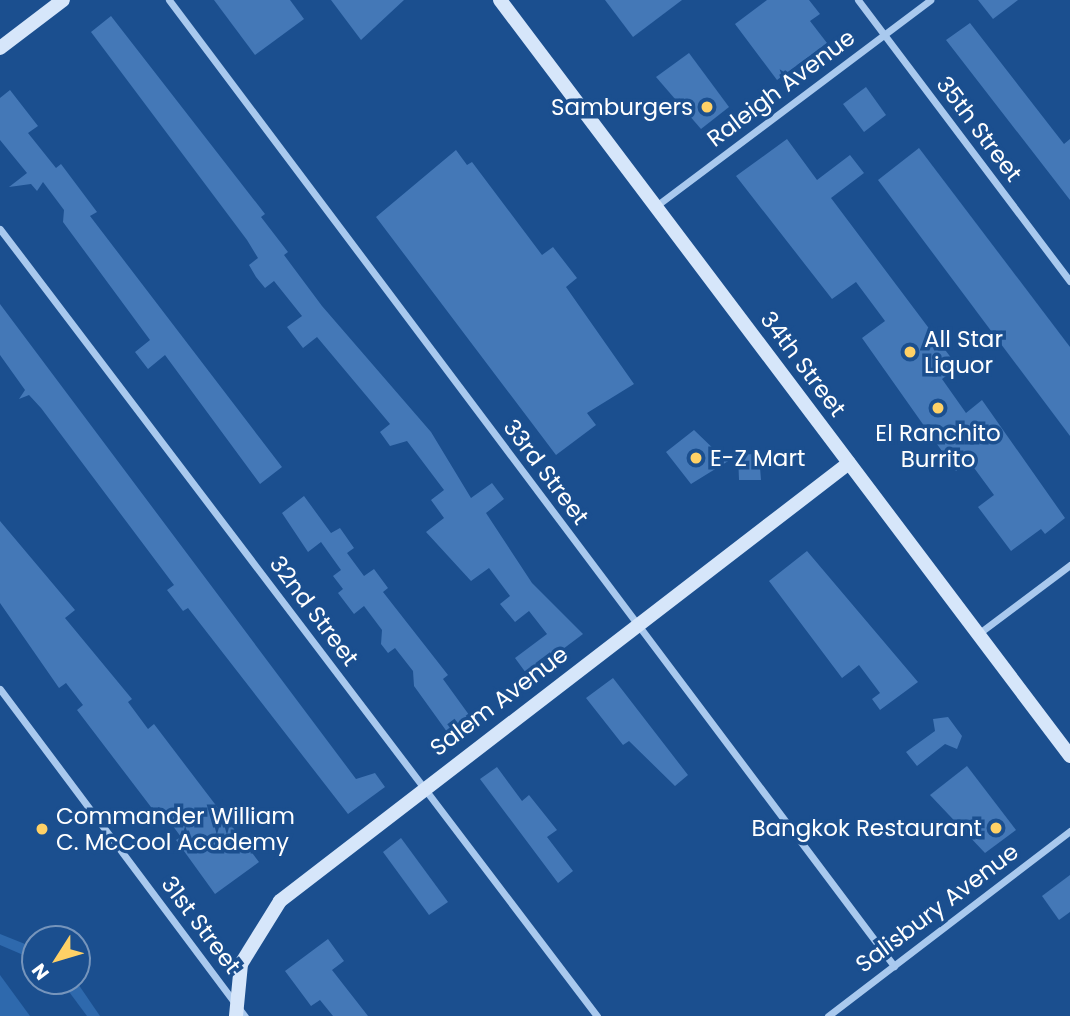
<!DOCTYPE html>
<style>
body{margin:0}
#map{position:relative;width:1070px;height:1016px;overflow:hidden;background:#1b4f8f;font-family:Poppins,sans-serif}
div>[style]{position:absolute}
.green>*{inset:0;background:#2e69ad}
.building>*{inset:0;background:#4478b7}
.street>*{height:7px;margin:-3.5px;padding:0 3.5px;transform-origin:3.5px;border-radius:3.5px;background:#a9c9ee}
.secondary>*{height:14px;margin:-7px;padding:0 7px;transform-origin:7px;border-radius:7px;background:#d6e6fa}
.dots>*{width:19px;height:19px;translate:-50% -50%;box-sizing:border-box;border:4px solid #1b4f8f;border-radius:50%}
span{translate:-50% -50%;white-space:nowrap;text-align:center;line-height:1.15;-webkit-text-stroke:7px #1b4f8f;paint-order:stroke}
.street-label{font-size:23px;color:#fff}
.poi-label{font-size:23px;color:#fff}
.right{translate:-100% -50%;text-align:right}
.left{translate:0 -50%;text-align:left}
.north{position:absolute;left:21px;top:925px;width:70px;height:70px;box-sizing:border-box;background:#1b4f8f;border:2px solid #7695bc;border-radius:50%;rotate:233deg;font-size:19px;font-weight:700;line-height:28px;text-align:center;color:#fff}
.north::after{content:'';display:block;margin:auto;width:24px;height:32px;background:#ffd166;clip-path:polygon(50% 0,100% 100%,50% 72%,0 100%)}
</style>
<div id="map">
<div class="green">
<div style="clip-path:polygon(0 934px,35px 948px,35px 960px,0 945px)"></div>
<div style="clip-path:polygon(0 975px,30px 1016px,0 1016px)"></div>
<div style="clip-path:polygon(61px 981px,76px 981px,100px 1016px,87px 1016px)"></div>
</div>
<div class="building">
<div style="clip-path:polygon(214px 0,290px 0,304px 19px,255px 55px)"></div>
<div style="clip-path:polygon(331px 0,404px 0,361px 40px)"></div>
<div style="clip-path:polygon(605px 0,682px 0,633px 37px)"></div>
<div style="clip-path:polygon(767px 0,809px 0,820px 14px,810px 21px,827px 43px,777px 80px,735px 24px)"></div>
<div style="clip-path:polygon(978px 0,1018px 0,993px 19px)"></div>
<div style="clip-path:polygon(111px 16px,265px 214px,261px 217px,288px 252px,284px 255px,322px 306px,431px 432px,471px 498px,492px 483px,504px 499px,486px 513px,532px 583px,583px 634px,559px 652px,526px 673px,515px 658px,547px 634px,529px 611px,515px 622px,500px 604px,510px 596px,489px 568px,471px 581px,426px 532px,444px 518px,431px 500px,444px 490px,407px 441px,390px 446px,380px 432px,390px 424px,317px 337px,303px 348px,287px 327px,302px 316px,274px 281px,265px 288px,256px 277px,249px 265px,258px 258px,247px 240px,91px 32px)"></div>
<div style="clip-path:polygon(970px 23px,1064px 144px,1070px 139px,1070px 200px,946px 40px)"></div>
<div style="clip-path:polygon(689px 53px,729px 107px,701px 129px,656px 77px)"></div>
<div style="clip-path:polygon(866px 87px,886px 115px,864px 132px,843px 104px)"></div>
<div style="clip-path:polygon(10px 90px,38px 126px,28px 133px,56px 168px,61px 164px,97px 212px,90px 216px,282px 467px,260px 484px,165px 355px,148px 369px,135px 352px,150px 340px,63px 222px,64px 210px,43px 182px,37px 191px,31px 184px,9px 187px,27px 173px,0 140px,0 98px)"></div>
<div style="clip-path:polygon(787px 139px,817px 180px,850px 155px,864px 173px,831px 198px,958px 367px,942px 379px,966px 413px,982px 400px,1065px 518px,1045px 534px,1041px 529px,1011px 551px,978px 507px,994px 495px,969px 461px,956px 471px,862px 338px,885px 321px,856px 282px,832px 299px,736px 176px)"></div>
<div style="clip-path:polygon(919px 148px,1070px 347px,1070px 436px,878px 180px)"></div>
<div style="clip-path:polygon(456px 150px,467px 165px,472px 162px,542px 255px,553px 247px,577px 278px,566px 287px,634px 384px,587px 413px,596px 425px,556px 455px,376px 217px)"></div>
<div style="clip-path:polygon(0 304px,356px 779px,375px 773px,385px 787px,348px 814px,188px 608px,183px 611px,167px 590px,174px 585px,41px 408px,29px 395px,19px 399px,25px 390px,0 355px)"></div>
<div style="clip-path:polygon(694px 430px,720px 455px,759px 454px,761px 480px,739px 480px,738px 455px,691px 484px,666px 452px)"></div>
<div style="clip-path:polygon(304px 496px,331px 533px,340px 528px,354px 548px,347px 553px,364px 576px,374px 569px,388px 588px,383px 592px,448px 675px,443px 679px,472px 719px,450px 736px,414px 686px,413px 671px,395px 648px,388px 653px,381px 644px,382px 630px,364px 606px,354px 614px,338px 593px,343px 589px,333px 576px,341px 570px,321px 542px,308px 552px,282px 513px)"></div>
<div style="clip-path:polygon(0 521px,75px 610px,65px 618px,132px 699px,128px 702px,148px 729px,154px 724px,259px 862px,215px 894px,176px 840px,181px 837px,159px 807px,154px 811px,77px 710px,83px 705px,66px 683px,59px 688px,0 603px)"></div>
<div style="clip-path:polygon(807px 551px,918px 682px,880px 710px,872px 699px,880px 693px,859px 665px,842px 678px,769px 581px)"></div>
<div style="clip-path:polygon(613px 678px,688px 775px,675px 786px,629px 741px,623px 745px,586px 698px)"></div>
<div style="clip-path:polygon(948px 717px,962px 736px,957px 749px,945px 744px,917px 766px,906px 752px,935px 731px,933px 719px)"></div>
<div style="clip-path:polygon(967px 766px,1016px 830px,985px 853px,930px 795px)"></div>
<div style="clip-path:polygon(497px 767px,522px 801px,529px 795px,557px 830px,547px 837px,573px 871px,558px 883px,480px 779px)"></div>
<div style="clip-path:polygon(401px 838px,448px 902px,429px 915px,383px 852px)"></div>
<div style="clip-path:polygon(1070px 875px,1070px 912px,1059px 920px,1042px 896px)"></div>
<div style="clip-path:polygon(328px 939px,344px 961px,332px 970px,368px 1016px,333px 1016px,320px 1000px,311px 1006px,285px 971px)"></div>
</div>
<div class="street">
<div style="left:169px;top:0;width:1208px;rotate:53.11deg"></div>
<div style="left:858px;top:0;width:352px;rotate:53deg"></div>
<div style="left:656px;top:206px;width:343px;rotate:-36.9deg"></div>
<div style="left:0;top:229px;width:988px;rotate:52.82deg"></div>
<div style="left:978px;top:634px;width:115px;rotate:-36.9deg"></div>
<div style="left:0;top:689px;width:409px;rotate:53.2deg"></div>
<div style="left:828px;top:1016px;width:305px;rotate:-37.4deg"></div>
</div>
<div class="secondary">
<div style="left:500px;top:0;width:947px;rotate:52.98deg"></div>
<div style="left:0;top:48px;width:79px;rotate:-37.3deg"></div>
<div style="left:236px;top:1016px;width:52px;rotate:-84.5deg"></div>
<div style="left:241px;top:964px;width:74px;rotate:-58.2deg"></div>
<div style="left:280px;top:901px;width:718px;rotate:-37.59deg"></div>
</div>
<div class="dots">
<div style="left:707px;top:107px;background:#ffd166"></div>
<div style="left:910px;top:352px;background:#ffd166"></div>
<div style="left:938px;top:408px;background:#ffd166"></div>
<div style="left:696px;top:458px;background:#ffd166"></div>
<div style="left:996px;top:828px;background:#ffd166"></div>
<div style="left:42px;top:829px;background:#ffd166"></div>
</div>
<div class="street-label">
<span style="left:781px;top:88px;rotate:-37deg">Raleigh Avenue</span>
<span style="left:979px;top:129px;rotate:53deg">35th Street</span>
<span style="left:803px;top:364px;rotate:53deg">34th Street</span>
<span style="left:546px;top:472px;rotate:53deg">33rd Street</span>
<span style="left:314px;top:611px;rotate:53deg">32nd Street</span>
<span style="left:499px;top:701px;rotate:-37deg">Salem Avenue</span>
<span style="left:937px;top:908px;rotate:-37deg">Salisbury Avenue</span>
<span style="left:201px;top:925px;rotate:53deg">31st Street</span>
</div>
<div class="poi-label">
<span class="right" style="left:693px;top:107px">Samburgers</span>
<span class="left" style="left:924px;top:352px">All Star<br>Liquor</span>
<span style="left:938px;top:446px">El Ranchito<br>Burrito</span>
<span class="left" style="left:710px;top:458px">E-Z Mart</span>
<span class="left" style="left:56px;top:829px">Commander William<br>C. McCool Academy</span>
<span class="right" style="left:982px;top:828px">Bangkok Restaurant</span>
</div>
<div class="north">N</div>
</div>
